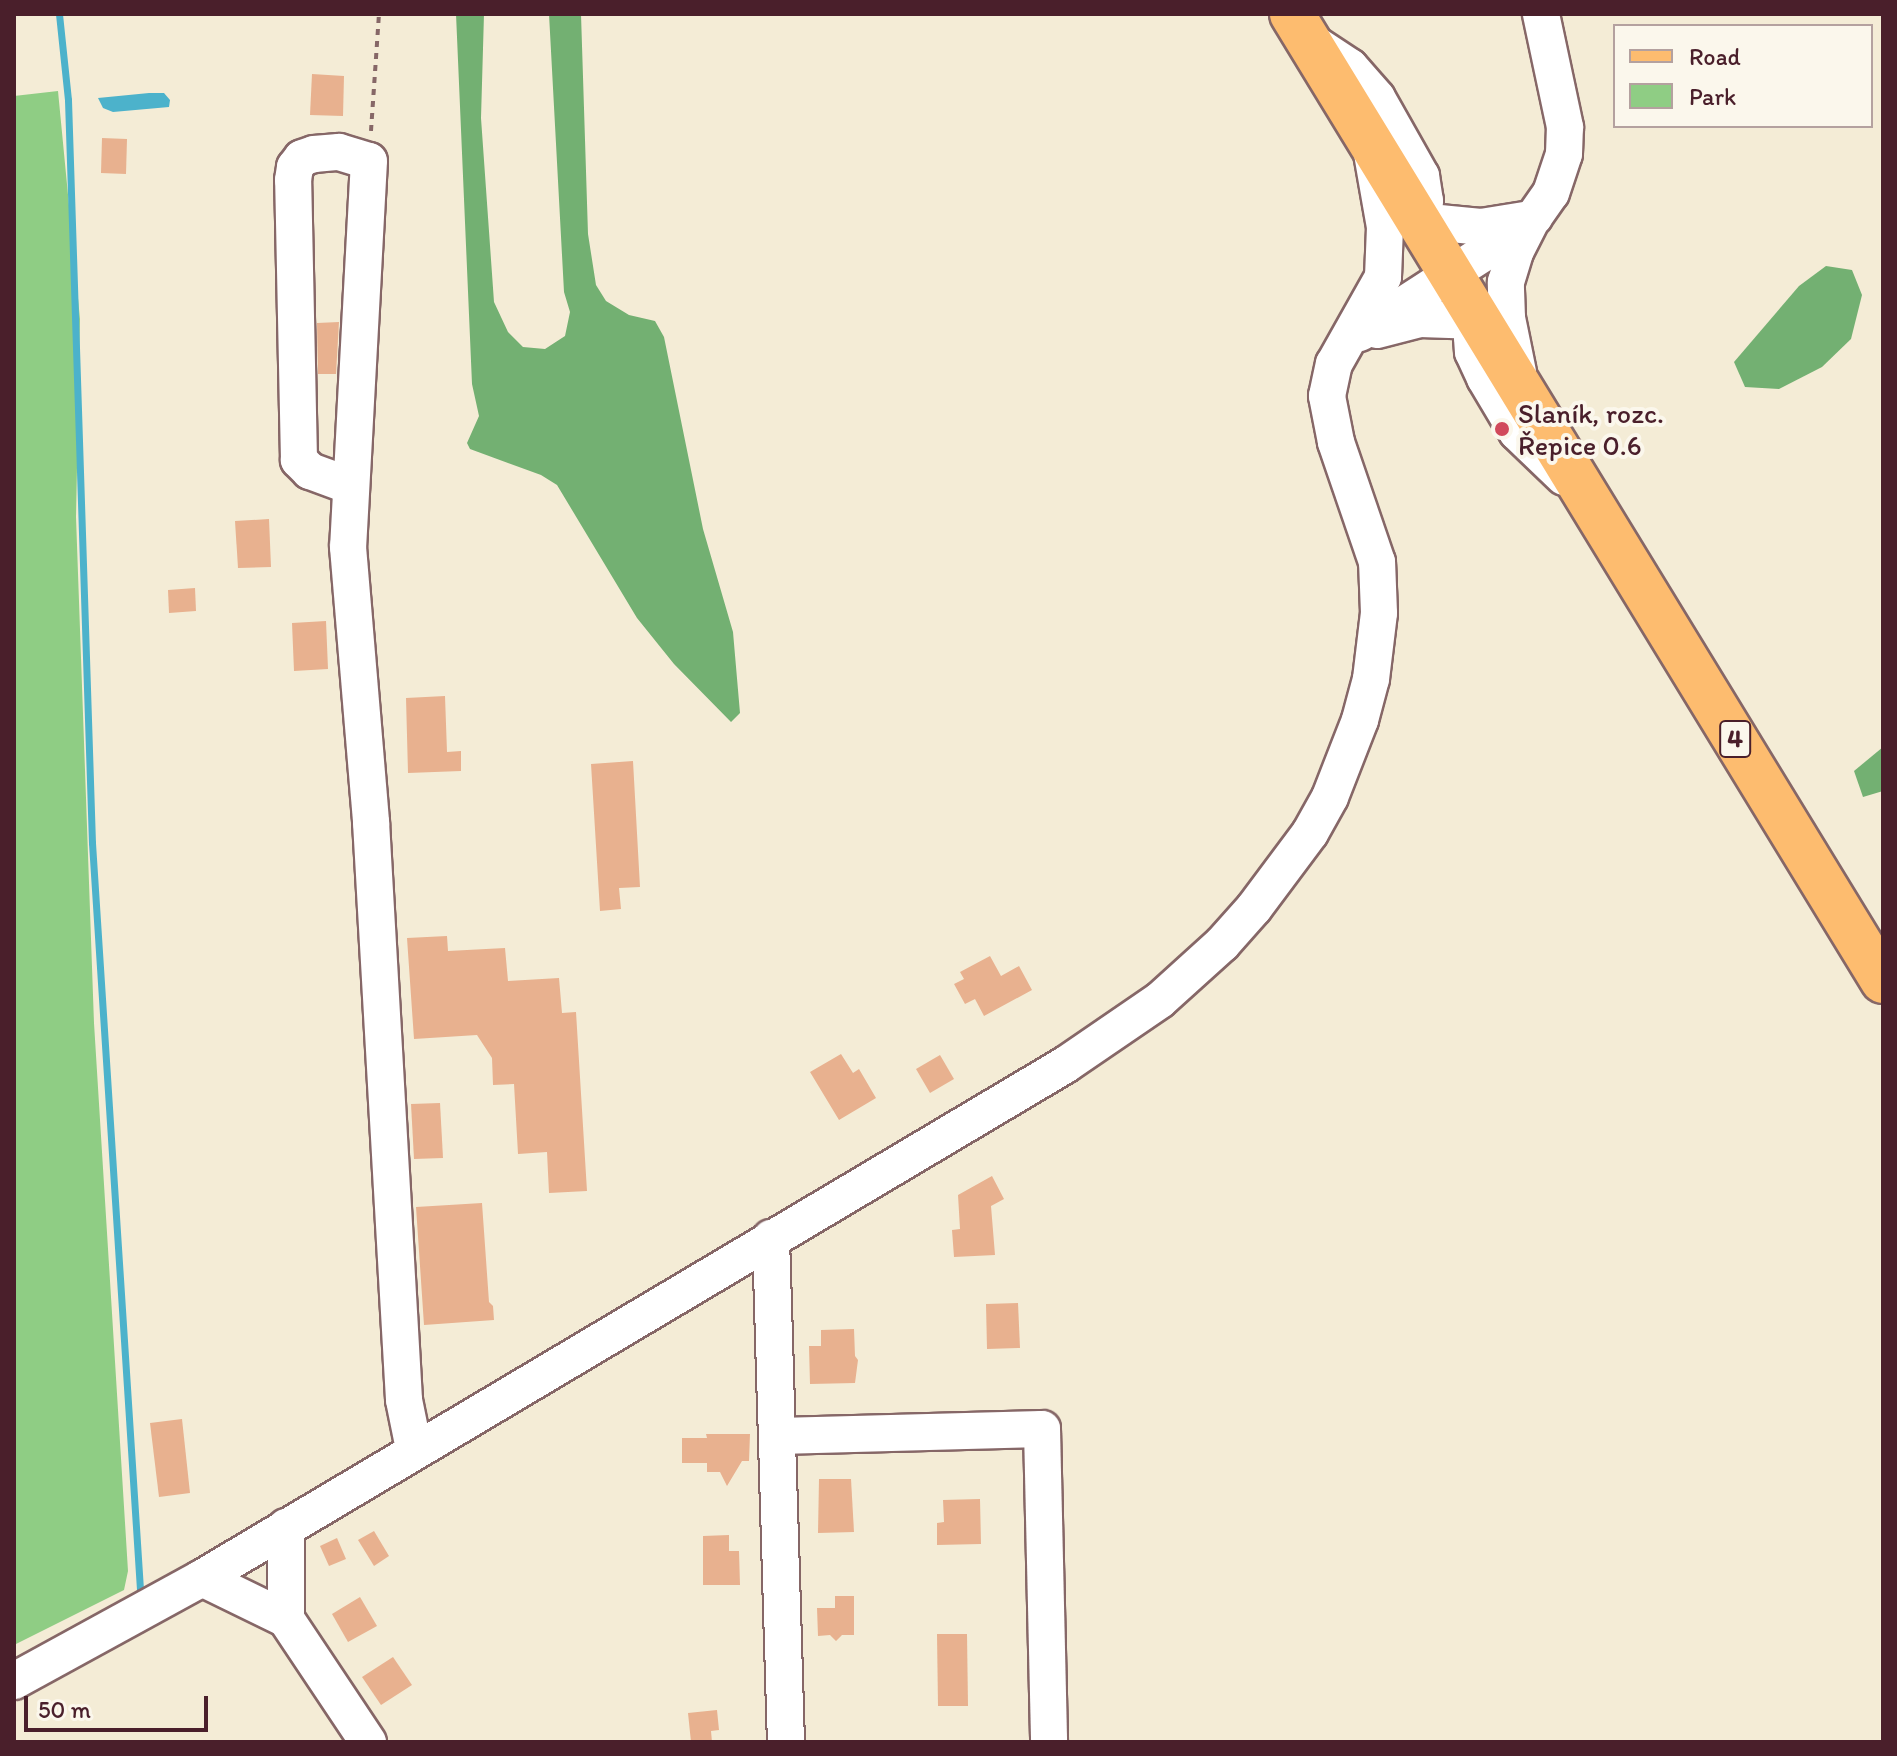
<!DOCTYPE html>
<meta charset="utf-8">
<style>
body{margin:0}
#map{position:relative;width:1897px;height:1756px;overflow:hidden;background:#f4ecd6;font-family:Itim,sans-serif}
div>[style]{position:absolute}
.green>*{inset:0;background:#8fcd84}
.forest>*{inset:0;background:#73b072}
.water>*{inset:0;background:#4cb2cb}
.stream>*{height:7px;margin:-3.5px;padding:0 3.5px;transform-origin:3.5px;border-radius:3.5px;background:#4cb2cb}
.building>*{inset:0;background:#e8b18f}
.path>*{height:4px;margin-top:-2px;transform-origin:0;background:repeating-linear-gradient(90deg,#866767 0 6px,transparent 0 12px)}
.roads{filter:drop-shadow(2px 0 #866767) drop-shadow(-2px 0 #866767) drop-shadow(0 2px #866767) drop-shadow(0 -2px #866767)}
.minor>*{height:36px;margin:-18px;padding:0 18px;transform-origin:18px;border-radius:18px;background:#fff}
.major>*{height:44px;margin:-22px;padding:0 22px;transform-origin:22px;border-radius:22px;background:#fdbc6f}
.dots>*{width:22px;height:22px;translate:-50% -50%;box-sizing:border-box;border:4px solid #fbf7ec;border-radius:50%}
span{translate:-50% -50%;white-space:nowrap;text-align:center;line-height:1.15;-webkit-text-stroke:8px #fbf7ec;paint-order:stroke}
.shield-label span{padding:2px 6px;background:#fbf7ec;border:2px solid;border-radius:6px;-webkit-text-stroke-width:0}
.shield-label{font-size:26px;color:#4a1f2b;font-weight:700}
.poi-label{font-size:28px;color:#4a1f2b}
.left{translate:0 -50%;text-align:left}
.frame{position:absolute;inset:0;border:16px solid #4a1f2b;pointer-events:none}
.legend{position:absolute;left:1613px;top:24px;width:260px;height:104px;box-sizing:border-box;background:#fbf7ec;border:2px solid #b4a19f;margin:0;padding:10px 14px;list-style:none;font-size:24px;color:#4a1f2b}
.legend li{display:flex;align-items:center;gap:16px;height:40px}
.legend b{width:40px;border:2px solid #b4a19f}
.scale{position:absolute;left:24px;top:1696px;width:184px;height:36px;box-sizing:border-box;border:4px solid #4a1f2b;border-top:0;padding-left:10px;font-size:24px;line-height:28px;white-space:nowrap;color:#4a1f2b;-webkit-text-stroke:6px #fbf7ec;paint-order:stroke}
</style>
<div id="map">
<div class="green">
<div style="clip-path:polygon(58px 91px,80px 319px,76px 517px,94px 1023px,128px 1571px,124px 1590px,14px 1645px,14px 96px)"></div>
</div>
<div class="forest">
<div style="clip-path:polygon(456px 14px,484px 14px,481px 118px,494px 302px,508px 332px,523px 347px,545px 349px,565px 336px,570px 312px,564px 292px,549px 14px,581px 14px,588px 234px,596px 285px,606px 301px,629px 315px,655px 321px,664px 337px,703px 529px,733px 632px,740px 713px,731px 722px,674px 664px,637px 618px,557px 485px,541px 475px,470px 449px,467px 443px,479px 416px,472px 384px)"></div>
<div style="clip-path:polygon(1826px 266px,1852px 270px,1862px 295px,1851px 339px,1822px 367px,1779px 389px,1745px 387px,1734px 362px,1799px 286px)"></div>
<div style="clip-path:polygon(1883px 747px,1883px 791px,1863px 797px,1854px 771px)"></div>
</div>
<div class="water">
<div style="clip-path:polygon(149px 93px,164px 93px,170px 100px,169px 107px,113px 112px,103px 108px,98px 98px)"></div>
</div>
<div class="stream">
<div style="left:59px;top:14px;width:86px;rotate:84deg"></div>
<div style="left:68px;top:100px;width:743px;rotate:88.15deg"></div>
<div style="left:92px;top:843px;width:748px;rotate:86.32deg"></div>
</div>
<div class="building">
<div style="clip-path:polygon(312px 74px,344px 76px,343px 116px,310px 115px)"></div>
<div style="clip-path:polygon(102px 138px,127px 139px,126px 174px,101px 173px)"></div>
<div style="clip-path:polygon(339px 322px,336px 374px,318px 374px,317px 323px)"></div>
<div style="clip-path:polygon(269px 519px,271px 567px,238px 568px,235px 521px)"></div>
<div style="clip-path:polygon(195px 588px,196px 611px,169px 613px,168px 590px)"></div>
<div style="clip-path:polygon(326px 621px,328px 669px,294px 671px,292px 623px)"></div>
<div style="clip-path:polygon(445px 696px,447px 752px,461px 751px,461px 771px,408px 773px,406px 698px)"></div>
<div style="clip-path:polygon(633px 761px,640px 887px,619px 888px,621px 909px,600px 911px,591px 764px)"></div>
<div style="clip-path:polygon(447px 936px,448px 951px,505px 948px,508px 981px,559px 978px,562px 1013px,576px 1012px,587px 1191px,549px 1193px,547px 1152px,518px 1154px,514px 1084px,493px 1085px,492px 1058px,477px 1035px,414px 1039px,407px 938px)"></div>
<div style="clip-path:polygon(990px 956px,1001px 976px,1019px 966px,1032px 990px,984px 1016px,975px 999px,965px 1004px,954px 984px,964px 979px,960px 972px)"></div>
<div style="clip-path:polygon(841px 1054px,853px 1073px,859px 1069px,876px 1098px,839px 1120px,810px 1072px)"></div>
<div style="clip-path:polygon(940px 1055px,954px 1079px,930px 1093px,916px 1069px)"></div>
<div style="clip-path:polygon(440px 1103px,443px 1158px,414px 1159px,411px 1104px)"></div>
<div style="clip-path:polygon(992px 1176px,1004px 1199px,991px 1206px,995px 1255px,954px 1257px,952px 1230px,960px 1229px,958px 1195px)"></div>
<div style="clip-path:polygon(482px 1203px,489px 1302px,493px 1306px,494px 1320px,424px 1325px,416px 1207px)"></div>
<div style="clip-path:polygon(1018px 1303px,1020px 1348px,987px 1349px,986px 1304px)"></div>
<div style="clip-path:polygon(854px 1329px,855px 1356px,858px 1360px,855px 1383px,810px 1384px,809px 1346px,821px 1346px,821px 1330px)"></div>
<div style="clip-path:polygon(182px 1419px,190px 1493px,159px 1497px,150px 1423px)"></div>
<div style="clip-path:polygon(706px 1434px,750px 1434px,749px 1461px,742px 1461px,727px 1486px,720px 1472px,707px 1472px,707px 1463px,682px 1463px,682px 1438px,707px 1438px)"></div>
<div style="clip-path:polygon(819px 1479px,851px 1479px,854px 1532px,818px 1533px)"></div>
<div style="clip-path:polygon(980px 1499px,981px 1544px,937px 1545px,937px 1523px,944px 1522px,943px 1500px)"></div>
<div style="clip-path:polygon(374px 1531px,389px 1556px,374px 1566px,358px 1540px)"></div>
<div style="clip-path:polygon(729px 1535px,729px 1551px,739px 1551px,740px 1585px,703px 1585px,703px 1536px)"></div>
<div style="clip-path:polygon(337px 1538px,346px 1559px,329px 1566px,320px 1546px)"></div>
<div style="clip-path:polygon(835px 1596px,854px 1596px,854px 1635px,842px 1635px,836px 1641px,830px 1635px,818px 1636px,817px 1608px,835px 1608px)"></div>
<div style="clip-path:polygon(360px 1597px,377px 1626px,348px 1642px,332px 1614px)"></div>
<div style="clip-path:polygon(937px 1634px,967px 1634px,968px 1706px,938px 1706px)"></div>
<div style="clip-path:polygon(393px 1657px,412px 1685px,381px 1705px,362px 1677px)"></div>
<div style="clip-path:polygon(717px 1710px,719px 1730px,711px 1731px,712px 1742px,691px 1742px,688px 1713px)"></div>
</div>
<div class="path">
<div style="left:371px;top:131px;width:117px;rotate:-86.1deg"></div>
</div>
<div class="roads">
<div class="minor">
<div style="left:1309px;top:40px;width:49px;rotate:33.4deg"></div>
<div style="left:1350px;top:67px;width:41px;rotate:48.9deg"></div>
<div style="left:1377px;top:98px;width:90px;rotate:60.6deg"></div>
<div style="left:1421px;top:176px;width:25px;rotate:81deg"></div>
<div style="left:1425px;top:201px;width:21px;rotate:107deg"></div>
<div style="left:1419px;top:221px;width:62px;rotate:5.5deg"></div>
<div style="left:1481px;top:227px;width:44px;rotate:-9.2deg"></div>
<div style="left:1377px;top:330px;width:44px;rotate:-14.3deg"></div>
<div style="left:1420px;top:319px;width:59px;rotate:1.9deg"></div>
<div style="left:1479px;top:321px;width:18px;rotate:112deg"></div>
<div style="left:1472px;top:338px;width:14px;rotate:86deg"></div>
<div style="left:1473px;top:352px;width:29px;rotate:65deg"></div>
<div style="left:1485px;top:378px;width:63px;rotate:59.3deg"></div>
<div style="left:1517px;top:432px;width:65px;rotate:43.8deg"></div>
<div style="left:1360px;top:333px;width:179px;rotate:-32.9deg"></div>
<div style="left:1510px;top:236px;width:31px;rotate:-38deg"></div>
<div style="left:1534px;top:217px;width:29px;rotate:-55deg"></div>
<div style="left:1551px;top:193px;width:41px;rotate:-71.6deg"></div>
<div style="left:1564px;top:154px;width:27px;rotate:-88deg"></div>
<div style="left:1565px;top:127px;width:116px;rotate:-102deg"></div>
<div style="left:1518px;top:372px;width:55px;rotate:-101.5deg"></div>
<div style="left:1507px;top:318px;width:36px;rotate:-92deg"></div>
<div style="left:1506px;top:282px;width:31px;rotate:-73deg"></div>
<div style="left:1515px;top:252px;width:35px;rotate:-63deg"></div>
<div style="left:351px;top:486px;width:44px;rotate:-159.9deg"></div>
<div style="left:310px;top:471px;width:16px;rotate:-135deg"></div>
<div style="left:299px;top:460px;width:280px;rotate:-91.2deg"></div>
<div style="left:293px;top:180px;width:13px;rotate:-81deg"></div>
<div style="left:295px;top:167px;width:11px;rotate:-52deg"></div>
<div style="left:302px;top:158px;width:13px;rotate:-18deg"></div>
<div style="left:314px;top:154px;width:25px;rotate:-5deg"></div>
<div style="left:339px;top:152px;width:31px;rotate:17deg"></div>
<div style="left:369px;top:161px;width:387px;rotate:93.1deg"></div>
<div style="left:348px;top:547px;width:276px;rotate:85.2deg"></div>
<div style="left:371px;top:822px;width:579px;rotate:86.73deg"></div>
<div style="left:404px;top:1400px;width:50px;rotate:78.5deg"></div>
<div style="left:771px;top:1238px;width:504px;rotate:88.3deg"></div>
<div style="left:778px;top:1436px;width:264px;rotate:-1.5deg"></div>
<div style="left:1042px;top:1429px;width:313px;rotate:88.7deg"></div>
<div style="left:286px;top:1527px;width:92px;rotate:90deg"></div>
<div style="left:286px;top:1619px;width:148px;rotate:56.3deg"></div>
<div style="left:202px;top:1578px;width:93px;rotate:26deg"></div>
<div style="left:14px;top:1681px;width:214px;rotate:-28.7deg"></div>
<div style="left:202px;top:1578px;width:1004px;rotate:-30.73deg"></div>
<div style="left:1065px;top:1065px;width:115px;rotate:-34.4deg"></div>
<div style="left:1160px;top:1000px;width:84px;rotate:-42.1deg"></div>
<div style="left:1222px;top:944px;width:48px;rotate:-48.4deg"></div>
<div style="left:1254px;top:908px;width:94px;rotate:-53.3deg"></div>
<div style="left:1310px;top:833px;width:41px;rotate:-60.9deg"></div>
<div style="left:1330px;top:797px;width:83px;rotate:-68.7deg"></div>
<div style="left:1360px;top:720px;width:42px;rotate:-75deg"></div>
<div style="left:1371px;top:679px;width:66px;rotate:-83.1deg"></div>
<div style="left:1379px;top:613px;width:51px;rotate:-92.2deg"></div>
<div style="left:1377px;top:562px;width:127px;rotate:-108.9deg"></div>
<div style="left:1336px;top:442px;width:47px;rotate:-101.1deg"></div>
<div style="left:1327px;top:396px;width:33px;rotate:-78deg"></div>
<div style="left:1334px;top:364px;width:100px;rotate:-60.6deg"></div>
<div style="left:1383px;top:277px;width:50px;rotate:-87.7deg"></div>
<div style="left:1385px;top:227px;width:75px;rotate:-100deg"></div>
</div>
<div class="major">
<div style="left:1292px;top:14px;width:1133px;rotate:58.57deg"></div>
</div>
</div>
<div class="dots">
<div style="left:1502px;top:429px;background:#d1495b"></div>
</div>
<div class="shield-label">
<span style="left:1735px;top:739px">4</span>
</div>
<div class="poi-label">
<span class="left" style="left:1518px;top:429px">Slaník, rozc.<br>Řepice 0.6</span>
</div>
<div class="frame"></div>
<ul class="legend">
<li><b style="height:10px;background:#fdbc6f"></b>Road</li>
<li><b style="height:22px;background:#8fcd84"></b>Park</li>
</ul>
<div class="scale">50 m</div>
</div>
